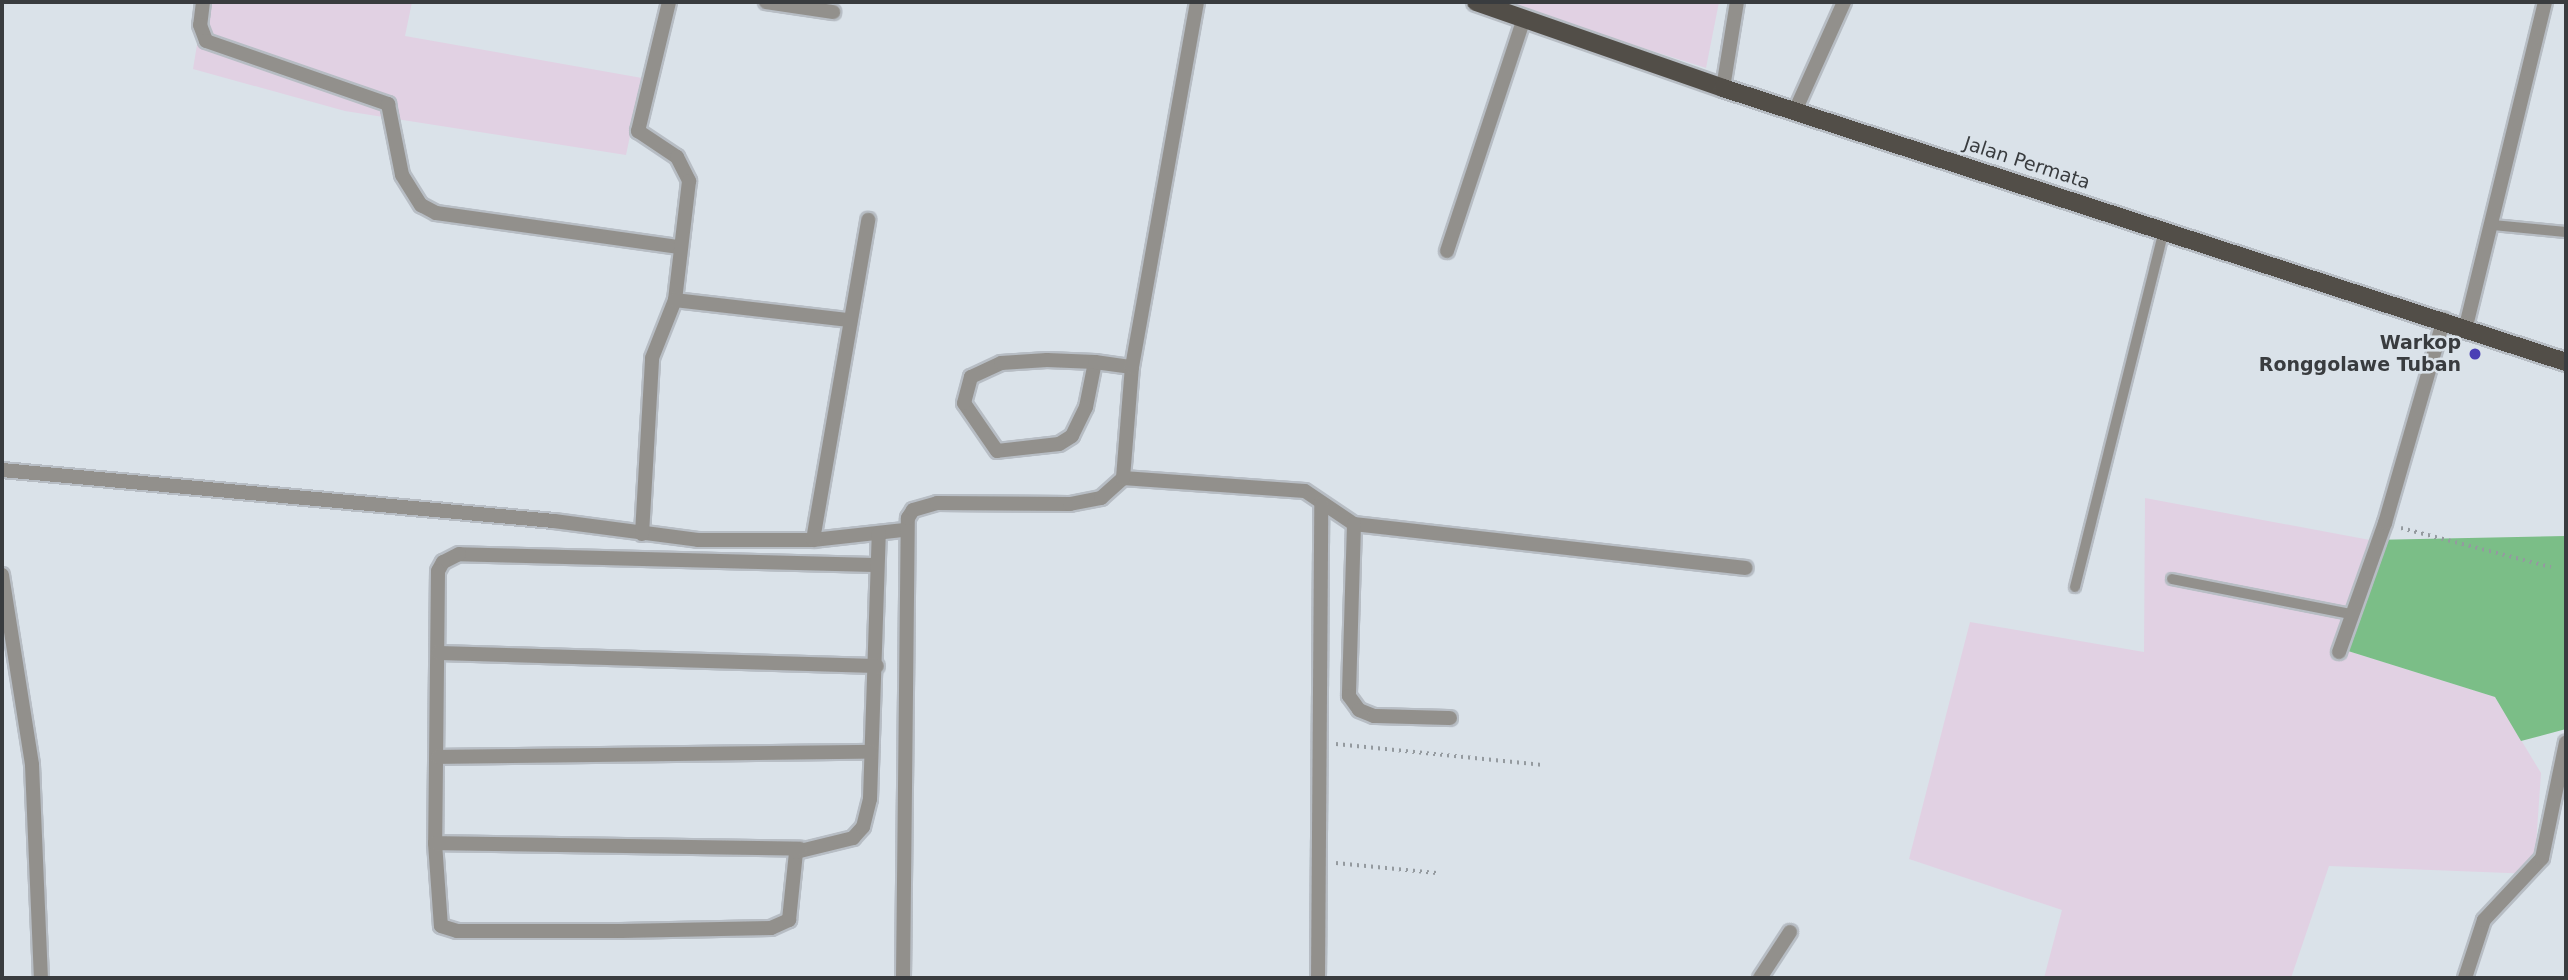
<!DOCTYPE html>
<style>
body{margin:0}
#map{position:relative;width:2568px;height:980px;overflow:hidden;background:#dae2e9;font-family:"DejaVu Sans",sans-serif}
div>[style]{position:absolute}
.industrial>*{inset:0;background:#e1d1e3}
.forest>*{inset:0;background:#7bbe87}
.path>*{height:3.5px;margin-top:-1.75px;transform-origin:0;background:repeating-linear-gradient(90deg,#949a9f 0 2px,transparent 0 7px)}
.roads{filter:drop-shadow(2px 0 #b7bdc4) drop-shadow(-2px 0 #b7bdc4) drop-shadow(0 2px #b7bdc4) drop-shadow(0 -2px #b7bdc4)}
.service>*{height:10px;margin:-5px;padding:0 5px;transform-origin:5px;border-radius:5px;background:#92908c}
.minor>*{height:14px;margin:-7px;padding:0 7px;transform-origin:7px;border-radius:7px;background:#92908c}
.primary>*{height:18px;margin:-9px;padding:0 9px;transform-origin:9px;border-radius:9px;background:#524e48}
.dots>*{width:19px;height:19px;translate:-50% -50%;box-sizing:border-box;border:4px solid #dae2e9;border-radius:50%}
span{translate:-50% -50%;white-space:nowrap;text-align:center;line-height:1.15;-webkit-text-stroke:5px #dae2e9;paint-order:stroke}
.street-label{font-size:19px;color:#393c3f}
.poi-label{font-size:19px;color:#393c3f;font-weight:700}
.right{translate:-100% -50%;text-align:right}
.frame{position:absolute;inset:0;border:4px solid #393c3f;pointer-events:none}
</style>
<div id="map">
<div class="industrial">
<div style="clip-path:polygon(204px 2px,412px 2px,405px 36px,642px 78px,626px 155px,345px 111px,193px 69px)"></div>
<div style="clip-path:polygon(1498px 2px,1719px 2px,1706px 68px)"></div>
<div style="clip-path:polygon(2145px 498px,2370px 540px,2348px 651px,2495px 697px,2541px 773px,2534px 874px,2329px 866px,2291px 978px,2044px 978px,2062px 910px,1909px 859px,1970px 622px,2144px 652px)"></div>
</div>
<div class="forest">
<div style="clip-path:polygon(2566px 536px,2566px 729px,2521px 741px,2495px 697px,2348px 651px,2370px 540px)"></div>
</div>
<div class="path">
<div style="left:2401px;top:528px;width:155px;rotate:14.6deg"></div>
<div style="left:1336px;top:744px;width:209px;rotate:5.8deg"></div>
<div style="left:1336px;top:863px;width:101px;rotate:5.7deg"></div>
</div>
<div class="roads">
<div class="service">
<div style="left:2493px;top:225px;width:73px;rotate:5.5deg"></div>
<div style="left:2172px;top:579px;width:182px;rotate:11.1deg"></div>
<div style="left:2075px;top:587px;width:369px;rotate:-76deg"></div>
</div>
<div class="minor">
<div style="left:203px;top:2px;width:23px;rotate:97deg"></div>
<div style="left:200px;top:25px;width:17px;rotate:69deg"></div>
<div style="left:206px;top:41px;width:193px;rotate:19.1deg"></div>
<div style="left:388px;top:104px;width:72px;rotate:78.8deg"></div>
<div style="left:402px;top:175px;width:36px;rotate:58deg"></div>
<div style="left:421px;top:205px;width:17px;rotate:28deg"></div>
<div style="left:436px;top:213px;width:244px;rotate:8deg"></div>
<div style="left:669px;top:2px;width:133px;rotate:103.5deg"></div>
<div style="left:638px;top:131px;width:47px;rotate:33.7deg"></div>
<div style="left:677px;top:157px;width:27px;rotate:63deg"></div>
<div style="left:689px;top:181px;width:120px;rotate:96.7deg"></div>
<div style="left:766px;top:2px;width:68px;rotate:8.5deg"></div>
<div style="left:1723px;top:88px;width:87px;rotate:-80.8deg"></div>
<div style="left:1795px;top:111px;width:120px;rotate:-65.8deg"></div>
<div style="left:1447px;top:251px;width:245px;rotate:-71.7deg"></div>
<div style="left:2466px;top:326px;width:333px;rotate:-76.3deg"></div>
<div style="left:1095px;top:362px;width:46px;rotate:101.3deg"></div>
<div style="left:1086px;top:407px;width:32px;rotate:116deg"></div>
<div style="left:1072px;top:436px;width:15px;rotate:148deg"></div>
<div style="left:1059px;top:444px;width:62px;rotate:173.6deg"></div>
<div style="left:997px;top:451px;width:58px;rotate:-124.5deg"></div>
<div style="left:964px;top:403px;width:27px;rotate:-75deg"></div>
<div style="left:971px;top:377px;width:33px;rotate:-25deg"></div>
<div style="left:1001px;top:363px;width:46px;rotate:-3.7deg"></div>
<div style="left:1047px;top:360px;width:48px;rotate:2.4deg"></div>
<div style="left:1095px;top:362px;width:37px;rotate:8deg"></div>
<div style="left:2px;top:470px;width:554px;rotate:5.28deg"></div>
<div style="left:554px;top:521px;width:145px;rotate:7.5deg"></div>
<div style="left:698px;top:540px;width:115px"></div>
<div style="left:813px;top:540px;width:92px;rotate:-6.3deg"></div>
<div style="left:1123px;top:478px;width:182px;rotate:4.1deg"></div>
<div style="left:1305px;top:491px;width:59px;rotate:34deg"></div>
<div style="left:1354px;top:524px;width:394px;rotate:6.4deg"></div>
<div style="left:1354px;top:524px;width:172px;rotate:91.7deg"></div>
<div style="left:1349px;top:696px;width:17px;rotate:54deg"></div>
<div style="left:1359px;top:710px;width:16px;rotate:22deg"></div>
<div style="left:1374px;top:716px;width:76px;rotate:1.5deg"></div>
<div style="left:642px;top:534px;width:176px;rotate:-86.7deg"></div>
<div style="left:652px;top:358px;width:62px;rotate:-68.4deg"></div>
<div style="left:675px;top:300px;width:175px;rotate:6.6deg"></div>
<div style="left:813px;top:540px;width:325px;rotate:-80.2deg"></div>
<div style="left:874px;top:565px;width:415px;rotate:-178.5deg"></div>
<div style="left:459px;top:554px;width:18px;rotate:153deg"></div>
<div style="left:443px;top:562px;width:10px;rotate:119deg"></div>
<div style="left:438px;top:571px;width:272px;rotate:90.6deg"></div>
<div style="left:435px;top:843px;width:83px;rotate:85.9deg"></div>
<div style="left:441px;top:926px;width:17px;rotate:17deg"></div>
<div style="left:457px;top:931px;width:164px"></div>
<div style="left:621px;top:931px;width:150px;rotate:-1.1deg"></div>
<div style="left:771px;top:928px;width:20px;rotate:-24deg"></div>
<div style="left:789px;top:920px;width:68px;rotate:-84.1deg"></div>
<div style="left:796px;top:852px;width:59px;rotate:-13.8deg"></div>
<div style="left:853px;top:838px;width:15px;rotate:-48deg"></div>
<div style="left:863px;top:827px;width:29px;rotate:-76deg"></div>
<div style="left:870px;top:799px;width:266px;rotate:-88.1deg"></div>
<div style="left:2px;top:575px;width:192px;rotate:81deg"></div>
<div style="left:32px;top:765px;width:213px;rotate:87.6deg"></div>
<div style="left:2339px;top:652px;width:137px;rotate:-70.4deg"></div>
<div style="left:2385px;top:523px;width:212px;rotate:-73.9deg"></div>
<div style="left:438px;top:653px;width:439px;rotate:1.7deg"></div>
<div style="left:438px;top:757px;width:433px;rotate:-0.7deg"></div>
<div style="left:435px;top:843px;width:365px;rotate:0.9deg"></div>
<div style="left:903px;top:978px;width:460px;rotate:-89.4deg"></div>
<div style="left:908px;top:518px;width:9px;rotate:-58deg"></div>
<div style="left:913px;top:510px;width:25px;rotate:-16deg"></div>
<div style="left:937px;top:503px;width:133px;rotate:0.4deg"></div>
<div style="left:1070px;top:504px;width:32px;rotate:-11deg"></div>
<div style="left:1101px;top:498px;width:30px;rotate:-42deg"></div>
<div style="left:1123px;top:478px;width:111px;rotate:-85.4deg"></div>
<div style="left:1132px;top:367px;width:371px;rotate:-79.9deg"></div>
<div style="left:1318px;top:978px;width:474px;rotate:-89.6deg"></div>
<div style="left:1760px;top:978px;width:55px;rotate:-56.9deg"></div>
<div style="left:2465px;top:978px;width:61px;rotate:-71.9deg"></div>
<div style="left:2484px;top:920px;width:85px;rotate:-46.9deg"></div>
<div style="left:2542px;top:858px;width:118px;rotate:-78.3deg"></div>
</div>
<div class="primary">
<div style="left:1476px;top:2px;width:262px;rotate:19.2deg"></div>
<div style="left:1723px;top:88px;width:886px;rotate:18.01deg"></div>
</div>
</div>
<div class="dots">
<div style="left:2475px;top:354px;background:#4a3fb5"></div>
</div>
<div class="street-label">
<span style="left:2027px;top:163px;rotate:18deg">Jalan Permata</span>
</div>
<div class="poi-label">
<span class="right" style="left:2461px;top:354px">Warkop<br>Ronggolawe Tuban</span>
</div>
<div class="frame"></div>
</div>
